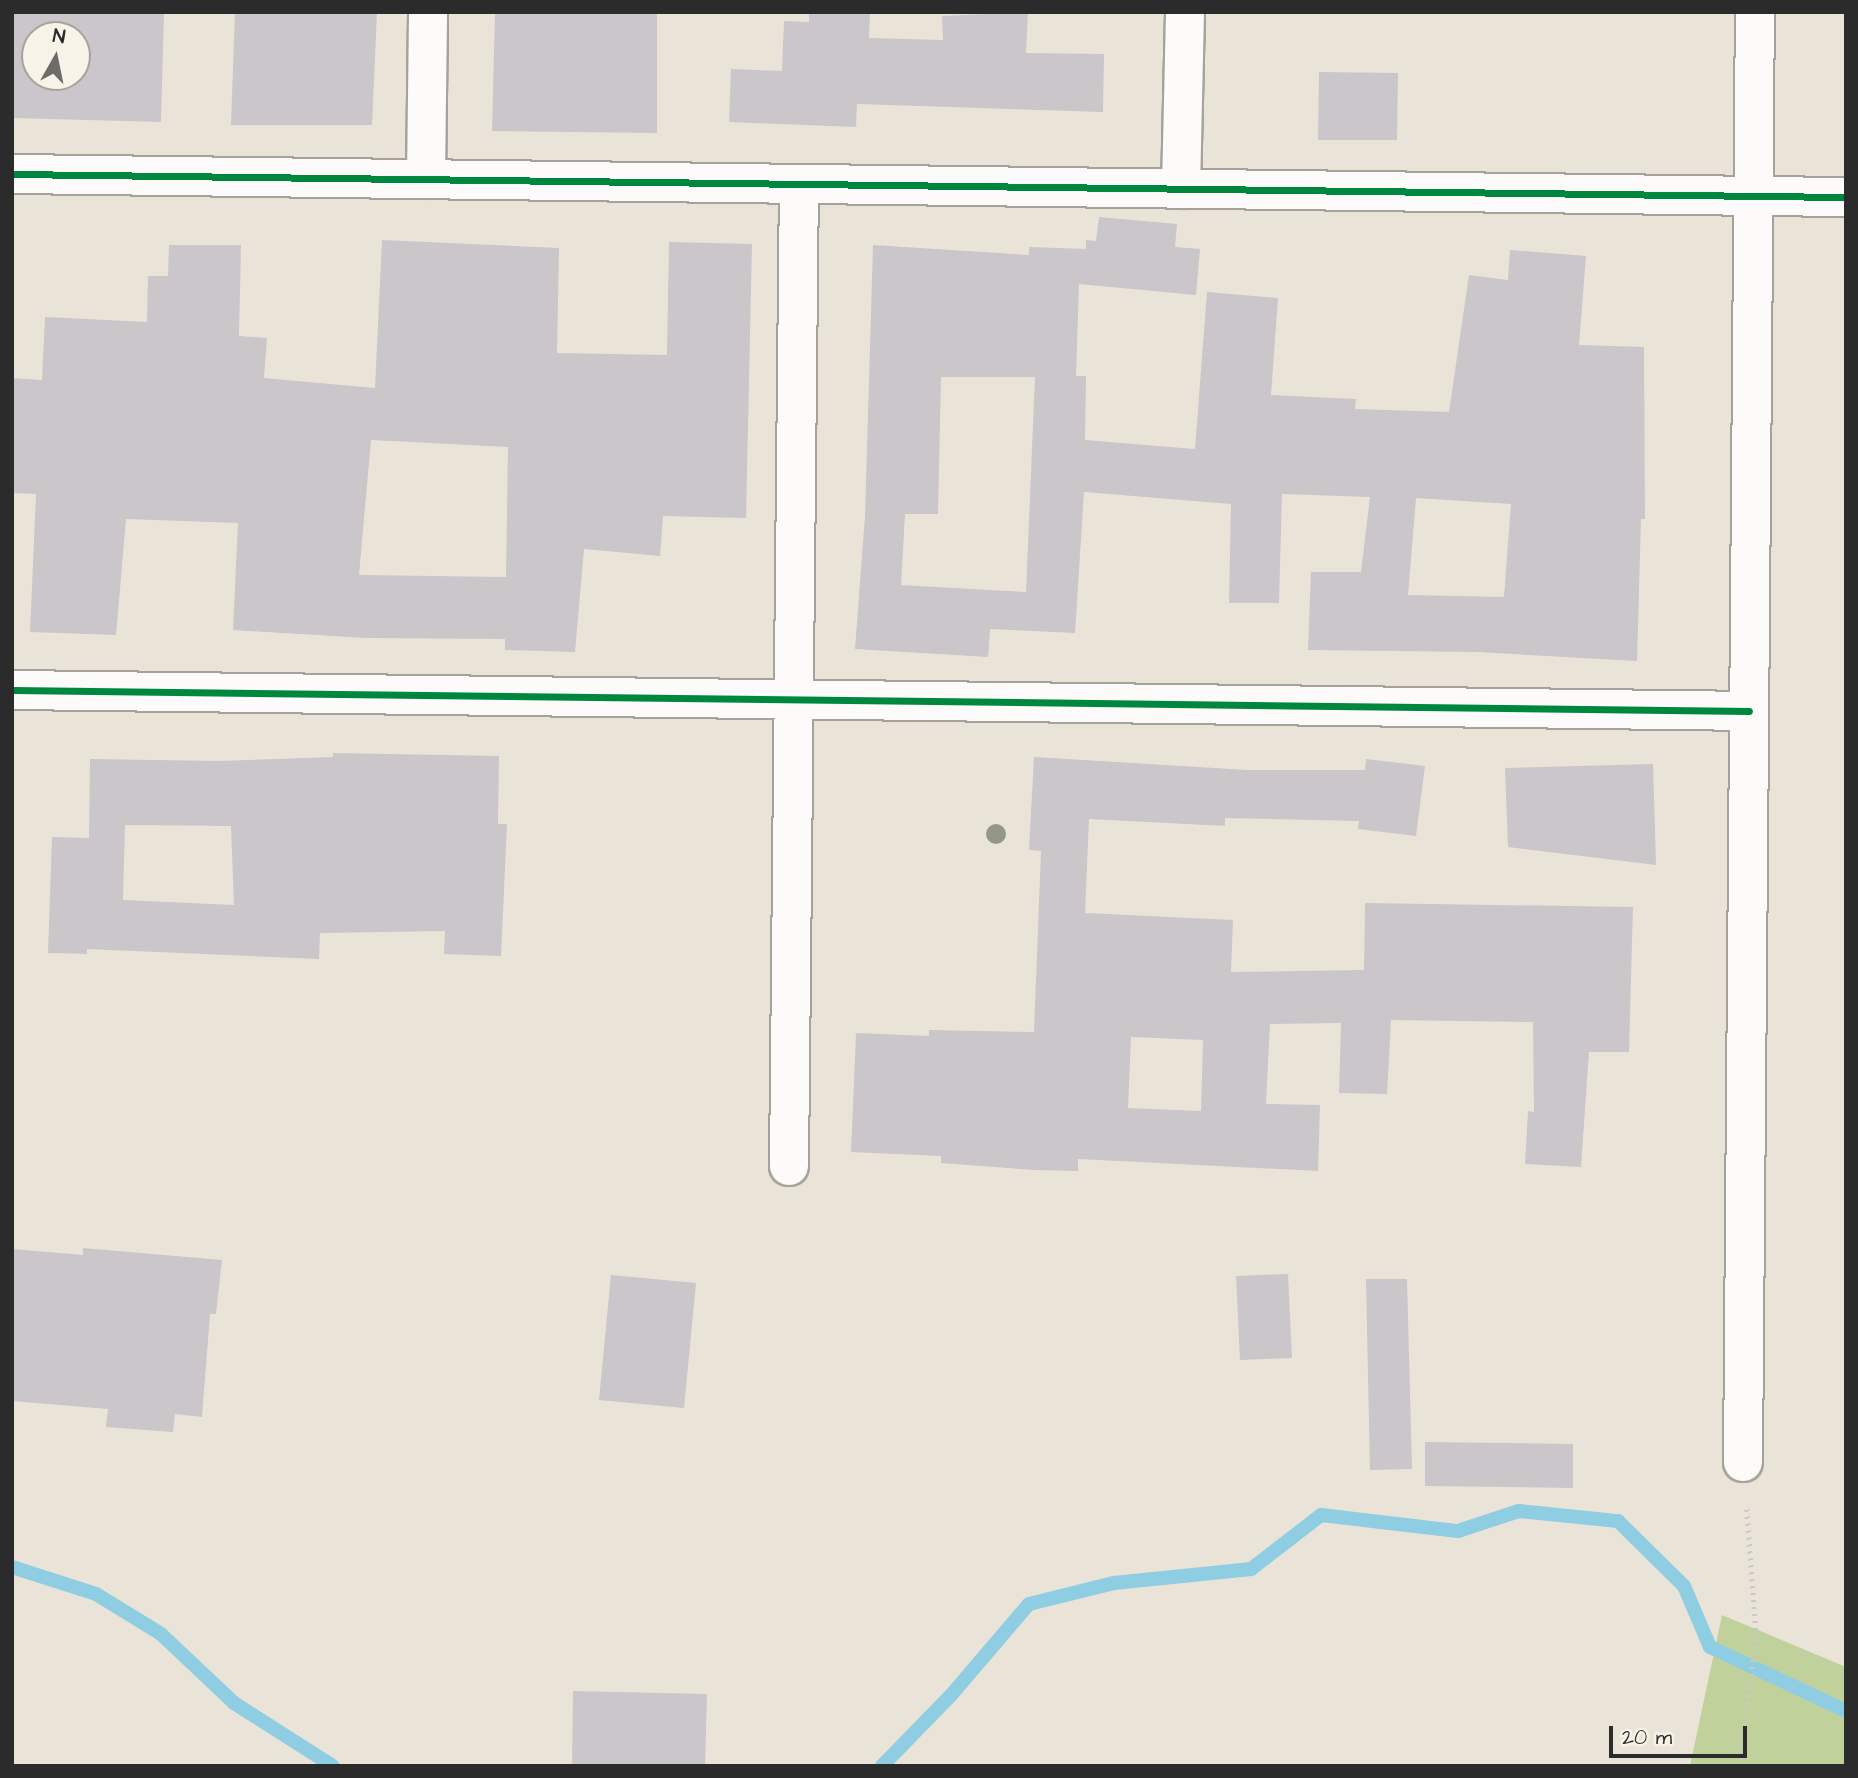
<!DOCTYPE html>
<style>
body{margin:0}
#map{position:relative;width:1858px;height:1778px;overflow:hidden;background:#eae4d8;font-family:"Architects Daughter",sans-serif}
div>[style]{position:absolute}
.green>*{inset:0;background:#c1d19c}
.stream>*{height:14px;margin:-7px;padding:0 7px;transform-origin:7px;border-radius:7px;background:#8fcde2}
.building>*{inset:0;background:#cac6c9}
.path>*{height:4.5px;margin-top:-2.25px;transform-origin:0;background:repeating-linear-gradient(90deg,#cac9c6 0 2px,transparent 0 7px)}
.roads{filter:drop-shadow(2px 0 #a5a29b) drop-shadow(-2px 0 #a5a29b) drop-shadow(0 2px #a5a29b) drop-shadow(0 -2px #a5a29b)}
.minor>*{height:38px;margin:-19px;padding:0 19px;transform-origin:19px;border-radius:19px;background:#fcfbf9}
.cycleway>*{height:7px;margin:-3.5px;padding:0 3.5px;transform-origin:3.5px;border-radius:3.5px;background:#00873e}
.trees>*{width:20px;height:20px;margin:-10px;border-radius:50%;background:#949783}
span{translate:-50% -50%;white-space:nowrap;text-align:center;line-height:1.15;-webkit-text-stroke:5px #f7f3e8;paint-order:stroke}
.frame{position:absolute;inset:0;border:14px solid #2b2b2b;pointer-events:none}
.north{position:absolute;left:21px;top:21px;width:70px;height:70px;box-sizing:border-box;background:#f7f3e8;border:2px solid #a5a39c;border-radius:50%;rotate:9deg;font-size:19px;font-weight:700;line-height:28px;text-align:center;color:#2b2b2b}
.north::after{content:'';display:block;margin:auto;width:24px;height:32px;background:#6e6c68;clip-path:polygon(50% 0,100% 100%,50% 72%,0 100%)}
.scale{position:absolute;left:1609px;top:1726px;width:138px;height:32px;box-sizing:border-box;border:4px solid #2b2b2b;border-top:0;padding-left:9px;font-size:21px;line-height:24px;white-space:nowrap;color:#2b2b2b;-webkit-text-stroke:5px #f7f3e8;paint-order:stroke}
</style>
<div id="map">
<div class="green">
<div style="clip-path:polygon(1722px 1615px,1846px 1667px,1846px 1766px,1690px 1766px)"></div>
</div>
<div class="stream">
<div style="left:12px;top:1567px;width:88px;rotate:17.8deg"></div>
<div style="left:96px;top:1594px;width:76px;rotate:31.6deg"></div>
<div style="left:161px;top:1634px;width:100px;rotate:43.4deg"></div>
<div style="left:234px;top:1703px;width:117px;rotate:32.5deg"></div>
<div style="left:882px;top:1766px;width:100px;rotate:-45.8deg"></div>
<div style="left:952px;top:1694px;width:118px;rotate:-49.5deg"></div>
<div style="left:1029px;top:1604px;width:88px;rotate:-13.9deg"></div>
<div style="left:1114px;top:1583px;width:138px;rotate:-5.8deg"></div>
<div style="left:1251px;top:1569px;width:88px;rotate:-37.6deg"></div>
<div style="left:1321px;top:1515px;width:138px;rotate:6.7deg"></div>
<div style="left:1458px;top:1531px;width:64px;rotate:-18.2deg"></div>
<div style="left:1519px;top:1511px;width:100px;rotate:5.8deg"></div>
<div style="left:1618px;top:1521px;width:93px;rotate:44.6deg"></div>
<div style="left:1684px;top:1586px;width:66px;rotate:66.9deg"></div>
<div style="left:1710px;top:1647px;width:150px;rotate:25.2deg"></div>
</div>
<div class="building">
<div style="clip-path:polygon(evenodd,12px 12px,164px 12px,161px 122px,12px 118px,12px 12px,35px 35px,77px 35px,77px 77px,35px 77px,35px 35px)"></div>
<div style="clip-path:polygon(235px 12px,377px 12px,372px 125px,231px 125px)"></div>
<div style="clip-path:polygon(495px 12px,657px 12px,657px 133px,492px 131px)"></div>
<div style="clip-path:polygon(809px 12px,870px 12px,869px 38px,943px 40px,942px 16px,1028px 12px,1026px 53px,1104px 54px,1103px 112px,857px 104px,856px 127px,729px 122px,731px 69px,782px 71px,784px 21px,809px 22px)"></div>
<div style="clip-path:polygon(1319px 72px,1398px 73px,1397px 140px,1318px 140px)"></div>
<div style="clip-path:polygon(evenodd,1099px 217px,1177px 224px,1175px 247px,1200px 249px,1196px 295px,1079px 284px,1076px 376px,1086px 376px,1085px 440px,1195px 449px,1207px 292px,1278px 298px,1271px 395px,1356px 399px,1355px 409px,1449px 412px,1469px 275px,1508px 280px,1510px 250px,1586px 256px,1579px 345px,1644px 347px,1645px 519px,1641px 519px,1637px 661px,1477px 652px,1308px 650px,1311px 572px,1361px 572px,1370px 497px,1282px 494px,1279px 603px,1229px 603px,1231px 504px,1084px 492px,1075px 633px,990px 629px,988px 657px,855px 649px,865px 516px,873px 245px,1029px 255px,1029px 247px,1086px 249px,1086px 240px,1096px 241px,1099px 217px,941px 377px,1035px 377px,1026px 592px,901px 585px,905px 514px,938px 514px,941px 377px,1099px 217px,1416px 498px,1511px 504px,1504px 597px,1408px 595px,1416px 498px)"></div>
<div style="clip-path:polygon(evenodd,382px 240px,559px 248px,557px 353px,667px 355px,669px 242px,752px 244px,746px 518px,663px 516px,660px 556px,584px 549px,575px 652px,505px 650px,505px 639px,366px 638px,233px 630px,238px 523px,126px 519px,116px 635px,30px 632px,36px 494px,12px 493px,12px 378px,42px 380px,45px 317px,147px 322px,148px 276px,168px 276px,169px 245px,241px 245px,239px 336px,267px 338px,264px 378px,375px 388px,382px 240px,371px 440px,508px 447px,506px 577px,359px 575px,371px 440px)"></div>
<div style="clip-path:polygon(evenodd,333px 753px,499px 756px,498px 824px,507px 824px,501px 956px,444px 954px,445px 931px,320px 933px,319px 959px,87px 949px,87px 954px,48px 953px,52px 837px,89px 838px,90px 759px,219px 761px,333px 757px,333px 753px,125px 825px,231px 826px,234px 905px,123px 900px,125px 825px)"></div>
<div style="clip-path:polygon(evenodd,1034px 757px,1247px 770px,1365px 770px,1366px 759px,1425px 766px,1416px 836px,1358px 829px,1359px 821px,1225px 818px,1225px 826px,1089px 819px,1085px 913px,1233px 920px,1231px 972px,1364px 970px,1365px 903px,1633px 907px,1629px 1052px,1589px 1052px,1581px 1167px,1525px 1164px,1528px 1111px,1534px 1112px,1533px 1022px,1391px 1020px,1387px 1094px,1339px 1093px,1341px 1023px,1270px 1024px,1266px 1104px,1320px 1105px,1318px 1171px,1078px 1159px,1078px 1171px,1034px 1170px,941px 1163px,941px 1156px,851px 1152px,856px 1033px,929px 1036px,929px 1030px,1034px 1032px,1041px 851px,1029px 850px,1034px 757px,1131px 1037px,1203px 1040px,1201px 1111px,1128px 1108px,1131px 1037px)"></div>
<div style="clip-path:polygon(1653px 764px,1656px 865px,1508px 847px,1505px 768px)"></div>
<div style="clip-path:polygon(83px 1248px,222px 1260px,216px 1314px,210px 1314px,202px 1417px,175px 1414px,173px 1432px,106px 1427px,108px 1409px,12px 1401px,12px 1249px,83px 1255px)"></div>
<div style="clip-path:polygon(1288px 1274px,1292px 1358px,1240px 1360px,1236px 1276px)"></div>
<div style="clip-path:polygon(611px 1275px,696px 1283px,684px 1408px,599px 1400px)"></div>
<div style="clip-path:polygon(1366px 1279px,1407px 1279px,1412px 1469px,1370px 1470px)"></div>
<div style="clip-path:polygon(1425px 1442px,1573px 1444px,1573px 1488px,1425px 1486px)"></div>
<div style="clip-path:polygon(573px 1691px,707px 1694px,705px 1766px,572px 1766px)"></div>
</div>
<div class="path">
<div style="left:1739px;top:1766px;width:130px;rotate:-82.5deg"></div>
<div style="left:1756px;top:1637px;width:132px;rotate:-94.3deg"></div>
</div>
<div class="roads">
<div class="minor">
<div style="left:12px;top:174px;width:1834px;rotate:0.72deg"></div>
<div style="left:426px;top:179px;width:167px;rotate:-89.3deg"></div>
<div style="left:1181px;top:189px;width:177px;rotate:-88.7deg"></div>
<div style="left:12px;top:690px;width:1737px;rotate:0.69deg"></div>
<div style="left:789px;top:1166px;width:982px;rotate:-89.42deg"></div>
<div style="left:1743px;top:1462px;width:1450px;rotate:-89.53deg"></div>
</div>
</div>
<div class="cycleway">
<div style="left:12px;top:174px;width:1834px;rotate:0.72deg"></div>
<div style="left:12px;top:690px;width:1737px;rotate:0.69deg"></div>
</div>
<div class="trees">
<div style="left:996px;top:834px"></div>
</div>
<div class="frame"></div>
<div class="north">N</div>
<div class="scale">20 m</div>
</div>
